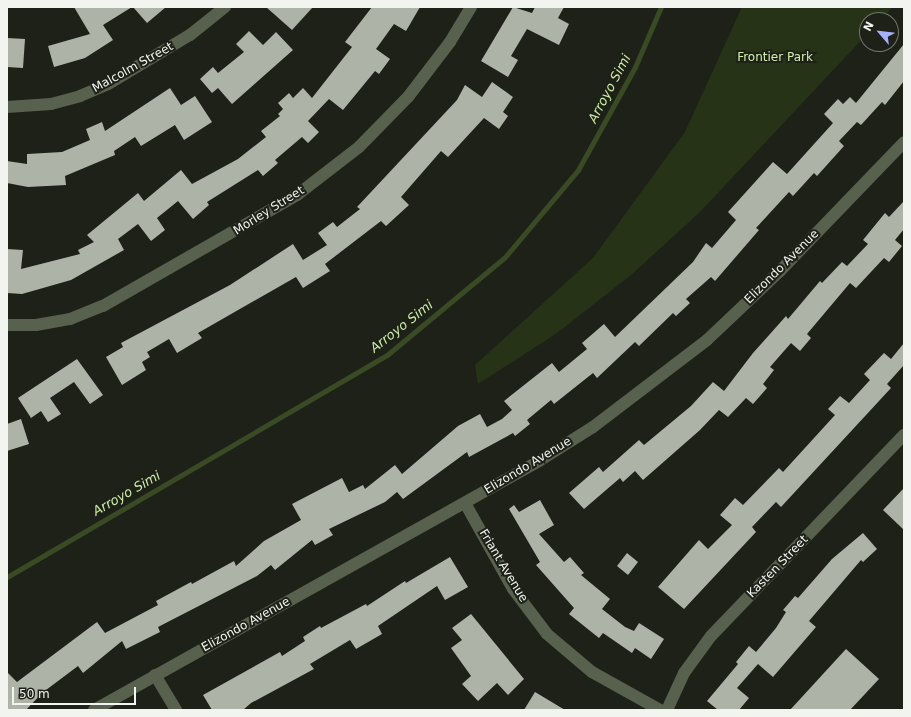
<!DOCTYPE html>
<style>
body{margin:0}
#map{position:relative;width:911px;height:717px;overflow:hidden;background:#1d2118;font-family:"DejaVu Sans",sans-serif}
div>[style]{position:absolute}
.green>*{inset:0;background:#273317}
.stream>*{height:5px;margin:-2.5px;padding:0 2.5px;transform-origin:2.5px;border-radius:2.5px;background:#3a4a24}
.building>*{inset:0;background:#aeb3a8}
.street>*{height:12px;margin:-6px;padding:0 6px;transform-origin:6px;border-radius:6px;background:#58604e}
span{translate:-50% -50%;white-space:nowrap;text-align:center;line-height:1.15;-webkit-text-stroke:4px #1d2118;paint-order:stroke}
.park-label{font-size:12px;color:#d1efac}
.street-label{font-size:12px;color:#f2f5ef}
.water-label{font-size:13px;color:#ceeca9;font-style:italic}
.frame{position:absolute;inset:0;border:8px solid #f2f5ef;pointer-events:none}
.north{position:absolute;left:859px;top:12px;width:40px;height:40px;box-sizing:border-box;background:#1d2118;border:1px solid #72766e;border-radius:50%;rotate:298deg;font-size:11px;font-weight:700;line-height:16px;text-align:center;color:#f2f5ef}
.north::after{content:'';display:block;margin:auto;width:14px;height:18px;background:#a6b1fc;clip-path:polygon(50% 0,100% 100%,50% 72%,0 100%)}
.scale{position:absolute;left:12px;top:687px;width:124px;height:18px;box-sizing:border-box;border:2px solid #f2f5ef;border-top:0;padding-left:5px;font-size:12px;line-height:14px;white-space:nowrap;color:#f2f5ef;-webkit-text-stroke:3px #1d2118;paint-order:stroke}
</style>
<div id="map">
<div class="green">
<div style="clip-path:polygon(742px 7px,893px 7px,880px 20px,867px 20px,867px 34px,700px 212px,631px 275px,557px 333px,478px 384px,475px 365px,593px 258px,685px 132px)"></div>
</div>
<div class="stream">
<div style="left:7px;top:577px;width:440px;rotate:-30.3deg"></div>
<div style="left:387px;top:355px;width:153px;rotate:-39.7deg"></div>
<div style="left:505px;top:257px;width:114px;rotate:-50deg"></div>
<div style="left:578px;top:170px;width:118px;rotate:-61deg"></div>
<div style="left:635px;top:67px;width:65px;rotate:-66.6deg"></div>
</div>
<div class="building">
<div style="clip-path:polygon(74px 7px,132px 7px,103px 25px,113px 40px,85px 58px,54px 67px,48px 46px,90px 34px)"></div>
<div style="clip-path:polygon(133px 7px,166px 7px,147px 23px)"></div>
<div style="clip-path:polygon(266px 7px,313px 7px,292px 30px)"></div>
<div style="clip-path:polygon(372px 7px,420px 7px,406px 31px,394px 24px,376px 49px,390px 59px,379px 74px,375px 71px,343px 110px,329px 99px,308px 121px,319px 132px,308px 143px,302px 137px,275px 160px,278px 163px,263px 176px,258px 170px,207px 202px,209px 205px,193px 219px,178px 201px,157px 218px,165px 230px,151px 241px,138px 224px,118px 239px,124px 250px,71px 280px,22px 294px,7px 293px,7px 249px,23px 250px,21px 269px,80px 254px,78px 250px,94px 242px,87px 235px,138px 193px,144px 201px,181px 170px,192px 184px,238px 159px,266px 137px,261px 131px,280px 116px,278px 114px,283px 109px,278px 103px,289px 93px,293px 98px,303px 88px,312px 98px,352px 47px,345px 42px)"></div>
<div style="clip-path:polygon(513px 7px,532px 13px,535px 7px,564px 7px,558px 18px,569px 24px,559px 45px,527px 29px,511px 56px,518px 60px,508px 77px,481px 61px)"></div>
<div style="clip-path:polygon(249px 31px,263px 45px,276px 32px,293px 50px,232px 104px,218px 88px,212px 93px,200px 79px,213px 67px,218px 73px,244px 52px,236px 44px)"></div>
<div style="clip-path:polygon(7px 38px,25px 39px,23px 68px,7px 67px)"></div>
<div style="clip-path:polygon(904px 44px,904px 81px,885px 105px,882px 102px,861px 125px,857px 122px,839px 141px,844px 146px,817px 176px,814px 173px,793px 196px,789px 192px,756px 228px,759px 230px,715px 281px,711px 277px,686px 299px,690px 303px,676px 316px,673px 313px,639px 346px,635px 342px,597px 378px,593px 373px,554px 404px,551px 400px,527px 420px,530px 424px,515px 436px,513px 433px,469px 457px,467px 452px,403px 499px,397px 492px,385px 502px,329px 529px,333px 535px,315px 545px,312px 540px,275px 570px,271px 565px,257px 576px,158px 627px,160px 632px,126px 649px,122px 641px,83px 673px,78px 666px,42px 693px,26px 710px,7px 710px,7px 672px,17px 682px,97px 622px,105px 633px,158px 605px,156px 601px,191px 582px,192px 584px,234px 561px,236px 566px,264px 541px,301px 520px,292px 504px,342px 478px,349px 492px,363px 485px,365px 489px,395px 465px,402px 474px,458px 426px,480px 414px,487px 427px,502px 419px,512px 410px,504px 401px,552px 363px,559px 372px,587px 349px,582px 343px,604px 324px,615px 337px,693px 262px,706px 243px,712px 248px,736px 220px,728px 212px,773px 162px,787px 174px,833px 123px,824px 114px,838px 99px,843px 104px,850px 97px,856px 103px)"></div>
<div style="clip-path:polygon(492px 82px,513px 97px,503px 112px,508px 116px,499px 129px,484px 118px,448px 157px,441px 151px,401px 197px,409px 205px,386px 226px,381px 221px,325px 264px,330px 271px,303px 288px,296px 277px,198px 333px,202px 338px,177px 353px,169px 339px,147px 352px,150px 357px,142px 362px,146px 370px,122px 385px,106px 357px,123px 347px,121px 343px,230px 285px,293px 244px,303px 260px,327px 245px,318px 233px,333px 222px,337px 227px,360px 209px,357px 207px,457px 100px,465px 85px,482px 97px)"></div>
<div style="clip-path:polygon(170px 88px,181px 105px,195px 96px,212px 122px,184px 140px,175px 125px,141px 146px,135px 137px,114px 151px,115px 155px,65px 176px,66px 185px,28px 187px,7px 183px,7px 161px,27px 164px,27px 154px,62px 152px,90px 140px,86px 129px,102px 122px,105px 131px)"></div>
<div style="clip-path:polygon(904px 201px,904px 229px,895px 240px,902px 246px,889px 262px,884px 258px,856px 288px,850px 283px,807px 334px,811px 338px,800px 351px,791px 343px,770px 367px,774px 370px,763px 384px,767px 388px,753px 404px,746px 398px,728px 417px,719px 410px,700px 430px,643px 480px,635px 471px,623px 482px,620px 478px,584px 509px,569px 493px,599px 467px,603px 472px,639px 440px,644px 445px,691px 406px,713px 382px,724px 391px,753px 353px,786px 316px,788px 319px,820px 281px,822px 283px,842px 262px,847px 266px,868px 244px,863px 240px,885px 213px,889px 217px)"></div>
<div style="clip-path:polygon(904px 343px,904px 365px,887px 384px,891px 388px,781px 507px,776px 502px,752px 527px,756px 532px,684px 609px,658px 587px,699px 540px,708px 549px,732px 525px,720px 515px,735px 498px,743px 505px,779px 468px,783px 472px,835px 415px,828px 409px,840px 396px,849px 403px,870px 380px,864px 374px,884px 353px,891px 359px)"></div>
<div style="clip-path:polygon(77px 359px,103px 395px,90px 404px,74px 382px,50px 398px,61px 414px,48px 422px,41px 411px,31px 418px,18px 398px)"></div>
<div style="clip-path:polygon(21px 419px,29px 444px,7px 451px,7px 424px)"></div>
<div style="clip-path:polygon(904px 488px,904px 530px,883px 510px)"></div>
<div style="clip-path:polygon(540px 500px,554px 525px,539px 534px,564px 562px,570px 557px,584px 573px,581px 575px,610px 599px,602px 609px,625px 627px,634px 631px,639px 623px,664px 639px,651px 659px,635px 648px,632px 653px,603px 633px,599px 638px,569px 614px,574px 608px,536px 565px,540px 562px,509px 509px,514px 505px,519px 512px)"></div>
<div style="clip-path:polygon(863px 533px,877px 549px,863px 562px,861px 560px,809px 621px,816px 627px,773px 677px,758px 664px,737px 688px,749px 698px,739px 710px,718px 710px,707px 701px,738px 664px,736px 662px,749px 646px,756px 652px,776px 628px,786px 612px,783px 610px,795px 596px,798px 598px,832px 559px)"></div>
<div style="clip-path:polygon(627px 553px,638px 562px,628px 575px,617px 566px)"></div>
<div style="clip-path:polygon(450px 557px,468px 587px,445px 600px,437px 586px,378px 626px,382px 634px,356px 649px,350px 640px,310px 664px,314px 669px,251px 703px,243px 710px,212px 710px,203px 695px,280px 652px,282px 656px,305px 641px,303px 637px,320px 626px,321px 628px,366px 604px,367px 606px,405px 581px,406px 583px)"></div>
<div style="clip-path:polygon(471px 614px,524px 679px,508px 695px,497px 683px,478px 701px,462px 684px,471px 676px,451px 648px,462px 640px,452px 628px)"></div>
<div style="clip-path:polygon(846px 649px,879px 679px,850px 710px,790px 710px)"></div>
<div style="clip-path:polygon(535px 692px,565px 710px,524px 710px)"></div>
</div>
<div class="street">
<div style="left:7px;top:107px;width:44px;rotate:-3.9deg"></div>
<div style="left:51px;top:104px;width:30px;rotate:-15deg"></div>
<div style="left:80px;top:96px;width:30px;rotate:-23deg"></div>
<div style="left:108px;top:84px;width:96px;rotate:-30.9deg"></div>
<div style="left:190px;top:35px;width:45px;rotate:-38.7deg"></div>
<div style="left:7px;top:325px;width:29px"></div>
<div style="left:36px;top:325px;width:35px;rotate:-10deg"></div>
<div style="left:70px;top:319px;width:35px;rotate:-22deg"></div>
<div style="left:103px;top:306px;width:224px;rotate:-29.8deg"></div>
<div style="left:297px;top:195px;width:78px;rotate:-37.7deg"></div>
<div style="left:359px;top:147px;width:70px;rotate:-45.6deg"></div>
<div style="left:408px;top:97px;width:69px;rotate:-52.6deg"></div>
<div style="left:450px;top:42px;width:41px;rotate:-59deg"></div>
<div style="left:465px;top:503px;width:98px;rotate:60.8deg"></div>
<div style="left:513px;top:589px;width:56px;rotate:52.9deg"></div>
<div style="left:547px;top:634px;width:59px;rotate:40.2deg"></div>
<div style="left:592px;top:672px;width:78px;rotate:29.2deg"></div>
<div style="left:155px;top:675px;width:41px;rotate:59deg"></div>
<div style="left:94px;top:710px;width:510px;rotate:-29.23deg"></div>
<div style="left:539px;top:461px;width:64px;rotate:-32.2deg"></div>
<div style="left:593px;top:427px;width:143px;rotate:-37.3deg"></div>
<div style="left:707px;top:340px;width:99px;rotate:-43.4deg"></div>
<div style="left:779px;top:272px;width:180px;rotate:-46.1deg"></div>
<div style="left:667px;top:710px;width:41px;rotate:-65.3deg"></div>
<div style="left:684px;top:673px;width:46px;rotate:-53.9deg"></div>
<div style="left:711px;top:636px;width:279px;rotate:-46.2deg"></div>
</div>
<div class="park-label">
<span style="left:775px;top:58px">Frontier Park</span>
</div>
<div class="street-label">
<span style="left:133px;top:68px;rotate:-29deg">Malcolm Street</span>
<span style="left:269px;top:211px;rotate:-32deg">Morley Street</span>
<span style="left:782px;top:267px;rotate:-45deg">Elizondo Avenue</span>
<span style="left:528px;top:466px;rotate:-31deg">Elizondo Avenue</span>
<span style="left:503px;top:566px;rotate:59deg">Friant Avenue</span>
<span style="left:778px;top:567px;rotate:-46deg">Kasten Street</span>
<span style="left:246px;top:625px;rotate:-29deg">Elizondo Avenue</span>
</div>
<div class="water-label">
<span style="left:610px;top:89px;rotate:-62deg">Arroyo Simi</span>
<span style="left:402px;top:327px;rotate:-38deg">Arroyo Simi</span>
<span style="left:127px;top:494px;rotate:-30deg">Arroyo Simi</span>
</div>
<div class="frame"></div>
<div class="north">N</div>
<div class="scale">50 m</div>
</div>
